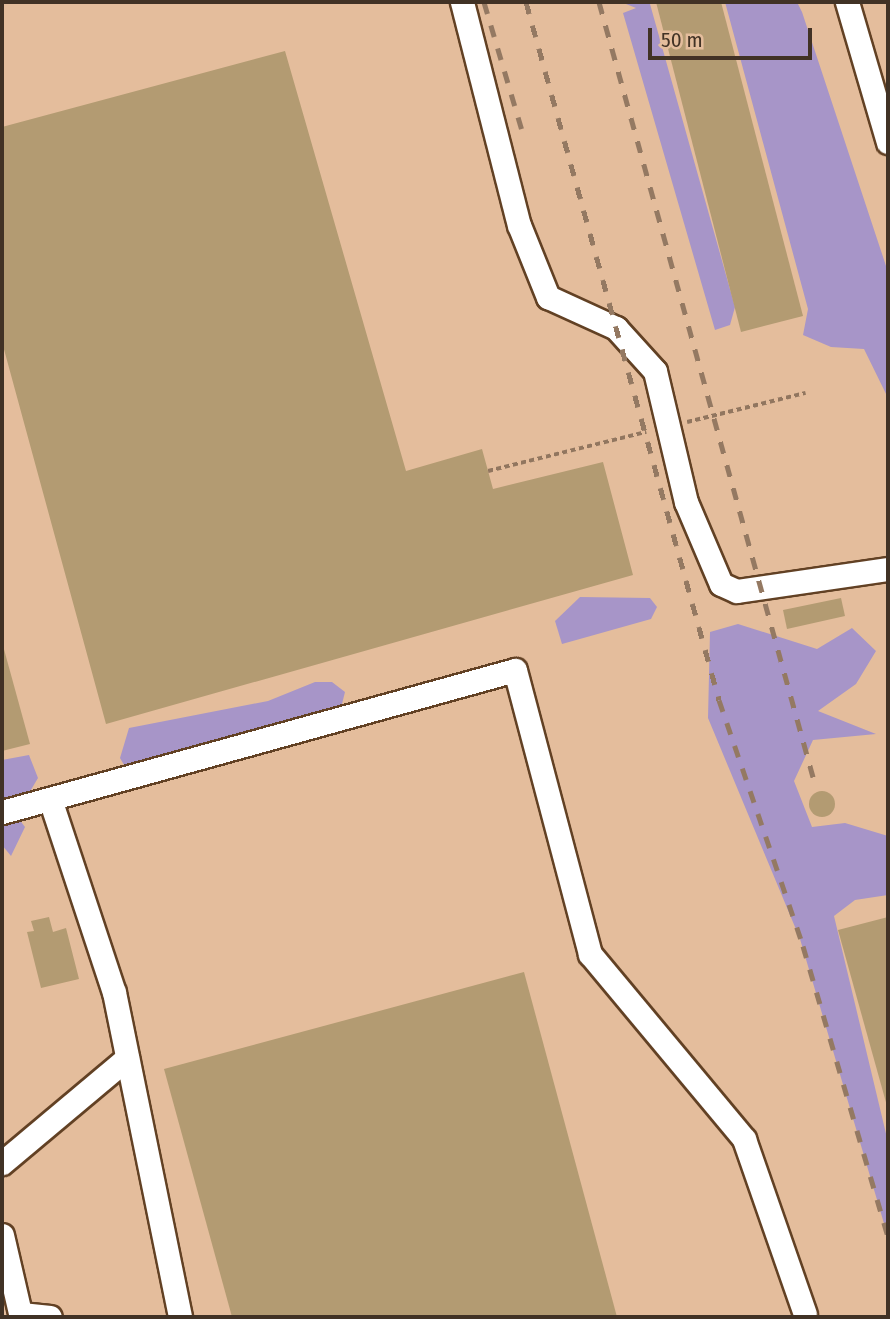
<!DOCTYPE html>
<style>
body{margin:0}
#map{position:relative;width:890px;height:1319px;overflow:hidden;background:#e4bd9c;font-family:"Fira Sans Condensed",sans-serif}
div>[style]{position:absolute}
.green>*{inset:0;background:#a795c8}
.building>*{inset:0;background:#b39b72}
.round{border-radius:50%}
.path>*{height:3.5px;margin-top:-1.75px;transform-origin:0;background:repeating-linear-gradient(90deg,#91765f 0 5px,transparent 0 8.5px)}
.roads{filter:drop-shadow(2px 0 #624124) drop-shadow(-2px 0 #624124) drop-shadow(0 2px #624124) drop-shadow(0 -2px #624124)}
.minor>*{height:23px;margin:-11.5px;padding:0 11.5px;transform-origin:11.5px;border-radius:11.5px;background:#fff}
.rail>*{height:5px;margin-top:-2.5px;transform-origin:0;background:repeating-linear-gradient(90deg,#947962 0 12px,transparent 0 24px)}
span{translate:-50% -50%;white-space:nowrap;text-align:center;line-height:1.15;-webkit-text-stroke:5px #e4bd9c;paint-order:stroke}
.frame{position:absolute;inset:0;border:4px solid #413225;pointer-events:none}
.scale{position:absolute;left:648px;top:28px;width:164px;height:32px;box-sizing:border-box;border:4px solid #413225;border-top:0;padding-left:9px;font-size:21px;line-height:24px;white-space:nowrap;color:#413225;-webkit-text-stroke:5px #e4bd9c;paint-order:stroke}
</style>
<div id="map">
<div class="green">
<div style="clip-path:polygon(621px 2px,650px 4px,735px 307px,730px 325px,715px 330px,623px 13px,636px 8px)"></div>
<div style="clip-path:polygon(725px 2px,797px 2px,802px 12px,888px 272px,888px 398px,864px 349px,831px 347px,803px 335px,808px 309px)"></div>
<div style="clip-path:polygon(580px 597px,650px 598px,657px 607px,651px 619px,562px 644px,555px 621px)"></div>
<div style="clip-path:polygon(738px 624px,817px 649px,852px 628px,876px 651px,856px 684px,818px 711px,876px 734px,813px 740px,794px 781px,812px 827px,845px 823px,888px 836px,888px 895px,855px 900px,834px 916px,888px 1142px,888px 1237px,800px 939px,708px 718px,710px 632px)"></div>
<div style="clip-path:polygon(315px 682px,332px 682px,345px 692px,340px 712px,131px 777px,120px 758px,129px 728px,268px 701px)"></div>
<div style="clip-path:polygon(29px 755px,38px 778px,16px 815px,25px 827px,11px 856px,2px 845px,2px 760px)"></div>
</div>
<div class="building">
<div style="clip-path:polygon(656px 2px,721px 2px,803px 316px,741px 332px)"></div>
<div style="clip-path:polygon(285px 51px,406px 471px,482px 449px,493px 489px,603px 462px,633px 575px,106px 724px,2px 342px,2px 127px)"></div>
<div style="clip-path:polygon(841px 598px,845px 616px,787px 629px,783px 610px)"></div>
<div style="clip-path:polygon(2px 642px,30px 744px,2px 751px)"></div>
<div class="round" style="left:809px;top:791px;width:26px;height:26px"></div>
<div style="clip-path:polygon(49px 917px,53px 932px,66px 928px,79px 979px,41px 988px,27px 932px,34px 931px,31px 921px)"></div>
<div style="clip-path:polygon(888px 917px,888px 1106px,887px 1106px,838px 930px)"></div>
<div style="clip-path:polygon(524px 972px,617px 1317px,232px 1317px,164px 1069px)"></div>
</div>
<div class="path">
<div style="left:687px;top:422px;width:122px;rotate:-13.8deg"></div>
<div style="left:488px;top:471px;width:163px;rotate:-13.9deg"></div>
</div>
<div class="roads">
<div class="minor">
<div style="left:462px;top:2px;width:230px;rotate:75.7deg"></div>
<div style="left:519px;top:225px;width:78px;rotate:68.1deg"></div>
<div style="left:548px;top:297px;width:75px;rotate:24.5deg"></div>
<div style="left:616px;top:328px;width:58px;rotate:47.8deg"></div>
<div style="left:655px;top:371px;width:135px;rotate:76.7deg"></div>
<div style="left:686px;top:502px;width:89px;rotate:66.9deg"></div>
<div style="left:721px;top:584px;width:17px;rotate:24deg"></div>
<div style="left:737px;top:591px;width:153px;rotate:-8.3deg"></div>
<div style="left:847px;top:2px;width:146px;rotate:73.7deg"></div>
<div style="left:50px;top:799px;width:203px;rotate:71.7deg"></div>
<div style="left:114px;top:992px;width:332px;rotate:78.5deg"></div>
<div style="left:2px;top:812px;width:532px;rotate:-15.47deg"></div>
<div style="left:515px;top:670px;width:294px;rotate:75.2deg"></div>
<div style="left:590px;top:954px;width:241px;rotate:50.2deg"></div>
<div style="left:744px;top:1139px;width:185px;rotate:70.8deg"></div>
<div style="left:2px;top:1163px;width:163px;rotate:-40deg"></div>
<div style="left:2px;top:1235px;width:84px;rotate:77deg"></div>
<div style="left:21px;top:1314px;width:29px;rotate:6deg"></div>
</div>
</div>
<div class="rail">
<div style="left:484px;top:2px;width:134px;rotate:73.5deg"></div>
<div style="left:526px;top:2px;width:724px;rotate:74.54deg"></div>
<div style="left:719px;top:700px;width:260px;rotate:71.1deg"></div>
<div style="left:803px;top:946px;width:302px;rotate:73.7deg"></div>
<div style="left:599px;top:2px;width:804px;rotate:74.56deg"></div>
</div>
<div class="frame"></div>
<div class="scale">50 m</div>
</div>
